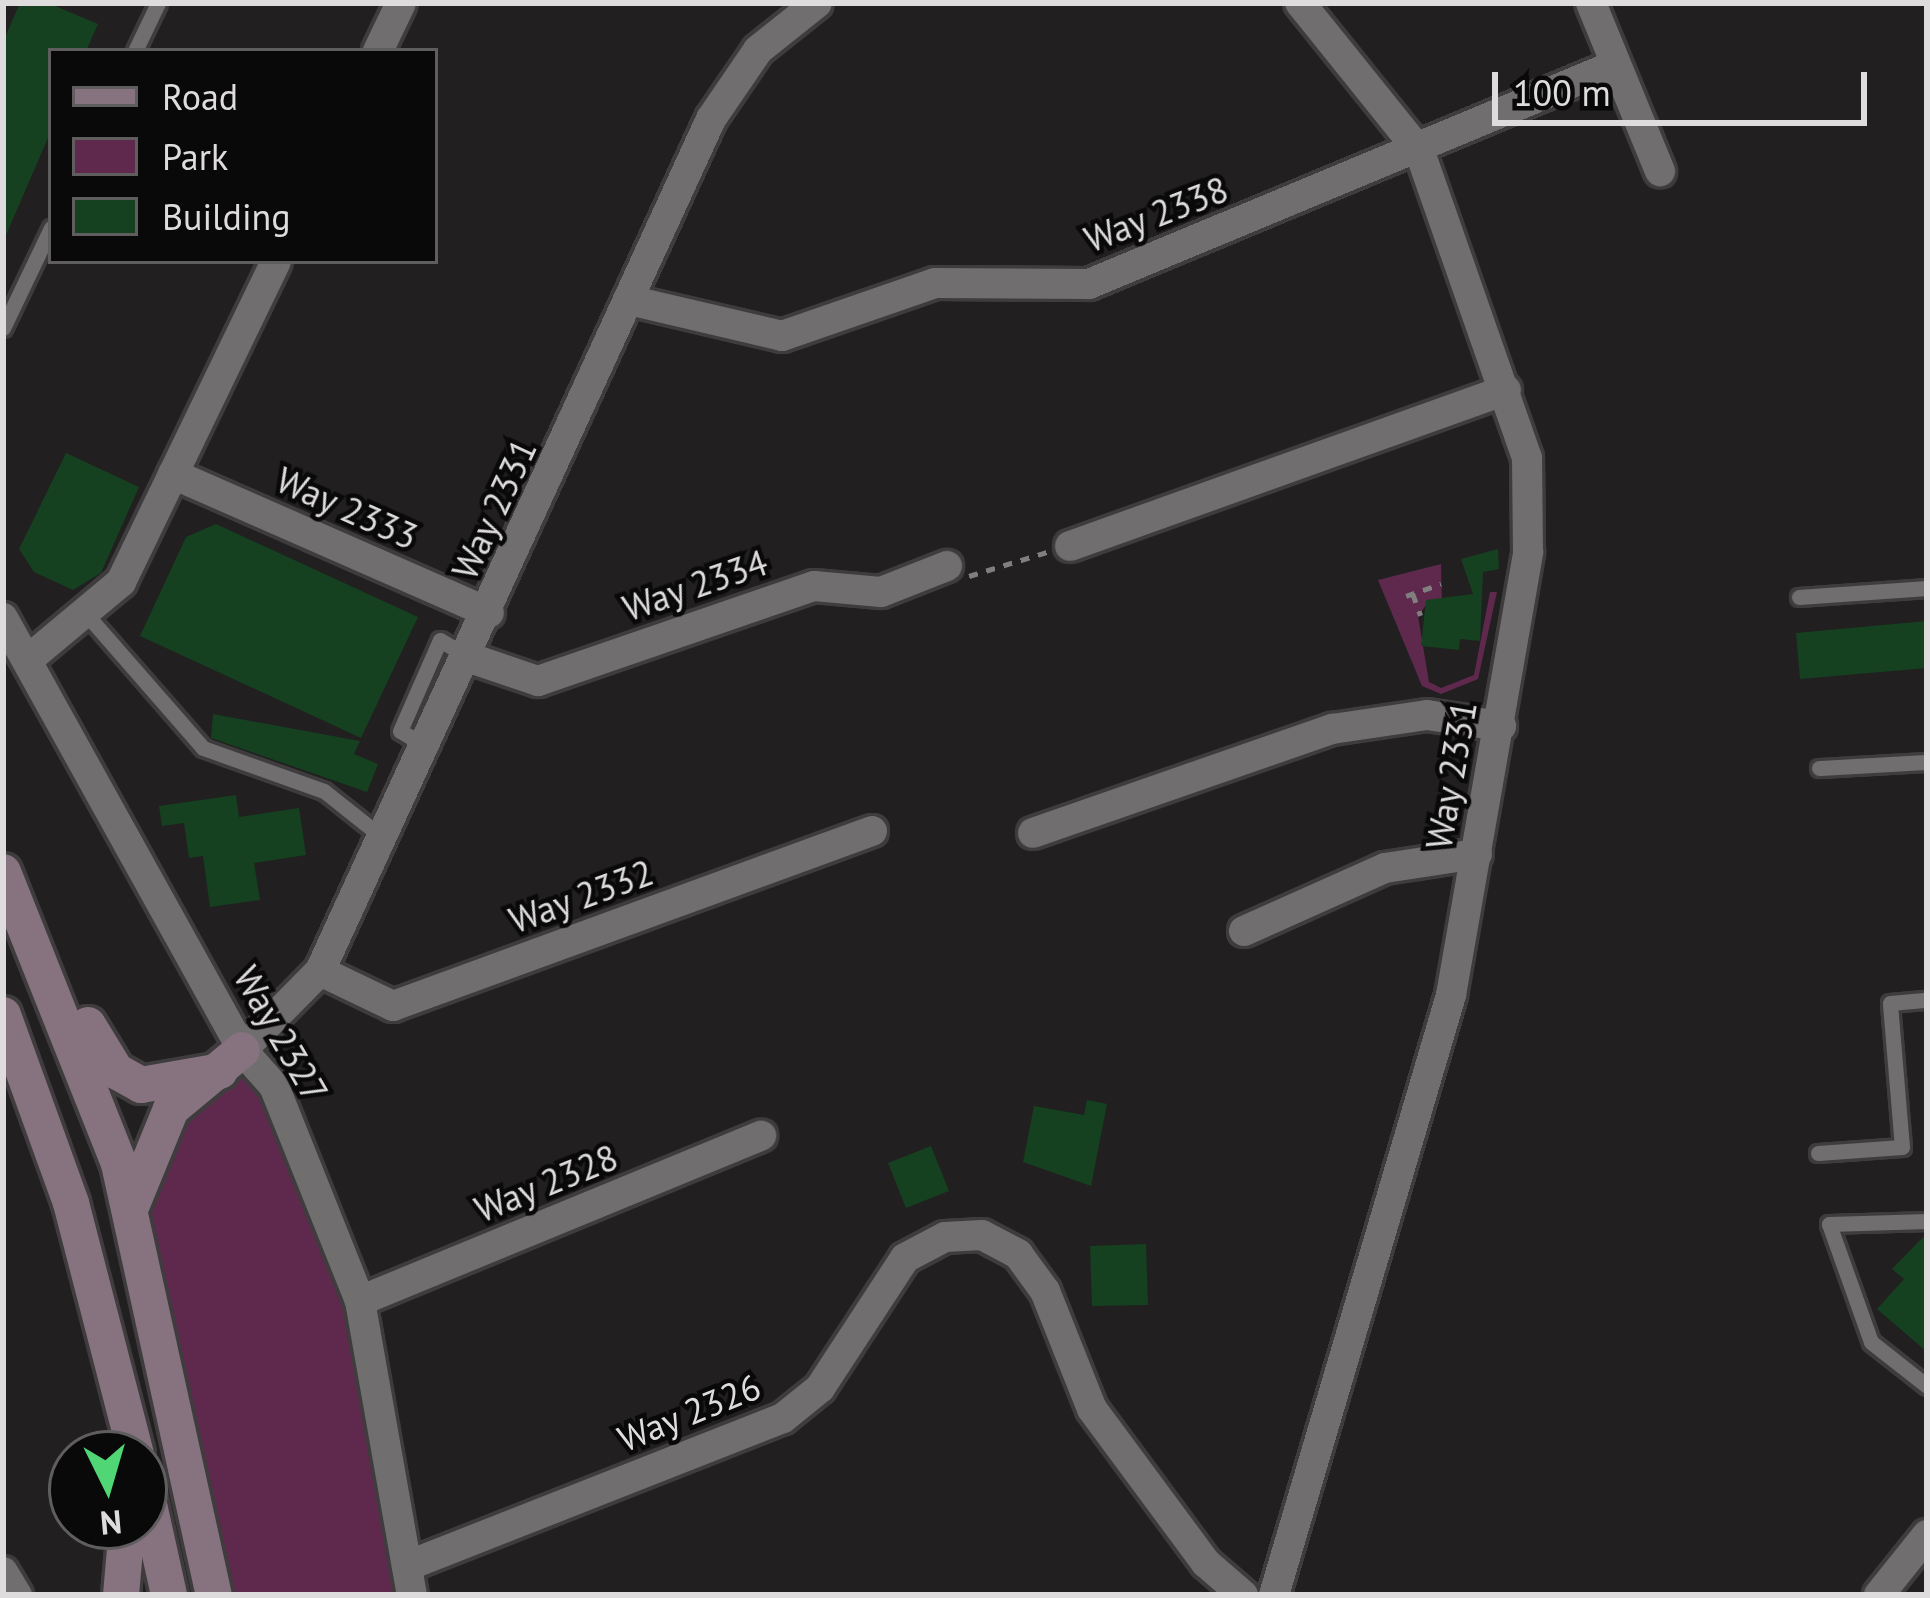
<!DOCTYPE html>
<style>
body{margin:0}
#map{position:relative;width:1930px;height:1598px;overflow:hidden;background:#211f20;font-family:"PT Sans",sans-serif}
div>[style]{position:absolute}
.green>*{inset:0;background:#5f294e}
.building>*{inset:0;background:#154120}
.path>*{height:4.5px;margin-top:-2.25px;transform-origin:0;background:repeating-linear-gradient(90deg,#807e7f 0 9px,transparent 0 18px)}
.roads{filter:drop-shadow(3px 0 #3e3c3d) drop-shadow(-3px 0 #3e3c3d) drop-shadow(0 3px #3e3c3d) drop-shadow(0 -3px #3e3c3d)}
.service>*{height:15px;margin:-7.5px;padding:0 7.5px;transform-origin:7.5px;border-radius:7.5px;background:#716e6f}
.minor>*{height:30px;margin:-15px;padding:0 15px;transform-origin:15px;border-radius:15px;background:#716e6f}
.secondary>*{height:36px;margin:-18px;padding:0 18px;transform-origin:18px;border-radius:18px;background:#87727f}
span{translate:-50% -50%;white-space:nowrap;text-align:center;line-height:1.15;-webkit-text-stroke:9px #0a090a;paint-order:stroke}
.street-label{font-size:36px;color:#dedcdd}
.frame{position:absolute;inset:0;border:6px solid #dedcdd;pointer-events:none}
.legend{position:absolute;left:48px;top:48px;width:390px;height:216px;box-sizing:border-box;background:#0a090a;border:3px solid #5f5d5e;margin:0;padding:15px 21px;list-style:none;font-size:36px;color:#dedcdd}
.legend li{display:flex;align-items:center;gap:24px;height:60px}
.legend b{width:60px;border:3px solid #5f5d5e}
.north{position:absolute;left:48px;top:1430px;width:120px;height:120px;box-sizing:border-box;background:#0a090a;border:3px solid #5f5d5e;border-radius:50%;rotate:175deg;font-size:33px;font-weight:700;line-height:48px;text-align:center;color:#dedcdd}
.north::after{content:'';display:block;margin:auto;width:42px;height:54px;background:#50d674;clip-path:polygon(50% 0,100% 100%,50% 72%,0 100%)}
.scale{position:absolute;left:1492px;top:72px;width:375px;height:54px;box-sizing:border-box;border:6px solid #dedcdd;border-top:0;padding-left:15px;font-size:36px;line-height:42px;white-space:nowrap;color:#dedcdd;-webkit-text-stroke:9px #0a090a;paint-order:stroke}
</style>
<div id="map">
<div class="green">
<div style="clip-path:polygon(1441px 564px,1442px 603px,1429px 601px,1418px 616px,1429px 682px,1441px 688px,1474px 675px,1490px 592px,1497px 592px,1478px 679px,1441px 694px,1422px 686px,1378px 580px)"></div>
<div style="clip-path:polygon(242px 1054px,271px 1087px,357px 1300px,409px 1595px,222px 1595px,135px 1207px,160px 1134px)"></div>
</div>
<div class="building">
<div style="clip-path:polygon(20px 3px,48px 3px,98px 24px,86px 51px,51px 51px,51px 131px,3px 242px,3px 42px)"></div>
<div style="clip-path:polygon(66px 453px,139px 487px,101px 573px,73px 590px,34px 572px,19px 549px)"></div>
<div style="clip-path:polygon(216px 524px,418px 617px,361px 738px,140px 636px,186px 537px)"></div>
<div style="clip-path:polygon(1498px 549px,1499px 569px,1483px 572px,1480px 641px,1460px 639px,1459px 650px,1421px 646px,1426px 600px,1473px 594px,1461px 559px)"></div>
<div style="clip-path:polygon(1927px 621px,1927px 668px,1800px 679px,1796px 633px)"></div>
<div style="clip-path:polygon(213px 714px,360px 741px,354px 754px,378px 764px,367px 792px,211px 738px)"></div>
<div style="clip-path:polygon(236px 795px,239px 817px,299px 808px,306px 855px,254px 863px,260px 900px,210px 907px,203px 856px,189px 858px,184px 823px,162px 826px,159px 806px)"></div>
<div style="clip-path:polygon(1087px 1100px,1107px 1104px,1091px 1186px,1023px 1162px,1034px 1106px,1084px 1115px)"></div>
<div style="clip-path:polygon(931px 1146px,949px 1191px,906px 1208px,888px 1163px)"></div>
<div style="clip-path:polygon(1927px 1233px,1927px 1352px,1877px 1309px,1904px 1279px,1892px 1269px)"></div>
<div style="clip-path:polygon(1146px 1244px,1148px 1305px,1092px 1306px,1090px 1246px)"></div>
</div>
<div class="path">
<div style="left:969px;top:576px;width:82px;rotate:-17.1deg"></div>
<div style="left:1413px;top:594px;width:23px;rotate:70deg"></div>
<div style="left:1406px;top:596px;width:37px;rotate:-19deg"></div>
</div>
<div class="roads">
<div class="service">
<div style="left:135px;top:51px;width:53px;rotate:-64.4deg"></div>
<div style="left:3px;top:328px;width:111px;rotate:-64.4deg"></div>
<div style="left:1799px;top:597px;width:128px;rotate:-4deg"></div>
<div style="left:87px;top:615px;width:176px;rotate:48.9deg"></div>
<div style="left:203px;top:748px;width:128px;rotate:19.6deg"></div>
<div style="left:324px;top:791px;width:75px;rotate:38.5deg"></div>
<div style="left:427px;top:747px;width:31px;rotate:-149deg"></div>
<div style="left:400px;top:731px;width:99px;rotate:-66.3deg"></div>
<div style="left:440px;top:640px;width:31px;rotate:31deg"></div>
<div style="left:1819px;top:768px;width:108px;rotate:-3.2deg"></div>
<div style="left:1818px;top:1153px;width:84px;rotate:-4.1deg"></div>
<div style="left:1902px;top:1147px;width:144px;rotate:-94.8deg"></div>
<div style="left:1890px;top:1003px;width:37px;rotate:-5deg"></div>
<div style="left:1927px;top:1221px;width:98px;rotate:178.2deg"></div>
<div style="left:1829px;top:1224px;width:125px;rotate:70.4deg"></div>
<div style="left:1871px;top:1342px;width:71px;rotate:38.2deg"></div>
</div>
<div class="minor">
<div style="left:1591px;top:3px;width:182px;rotate:67.7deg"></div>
<div style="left:378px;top:51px;width:53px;rotate:-64.4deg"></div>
<div style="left:633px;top:301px;width:153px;rotate:13.2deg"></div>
<div style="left:782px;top:336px;width:162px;rotate:-19.1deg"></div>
<div style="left:935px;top:283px;width:154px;rotate:0.4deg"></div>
<div style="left:1089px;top:284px;width:570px;rotate:-22.6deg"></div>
<div style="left:173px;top:474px;width:345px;rotate:23.7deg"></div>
<div style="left:1070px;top:546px;width:463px;rotate:-19.7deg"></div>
<div style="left:3px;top:618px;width:494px;rotate:61deg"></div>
<div style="left:242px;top:1050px;width:48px;rotate:48.4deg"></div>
<div style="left:274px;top:1086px;width:232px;rotate:68.2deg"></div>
<div style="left:360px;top:1301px;width:299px;rotate:80deg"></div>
<div style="left:30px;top:658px;width:119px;rotate:-39.9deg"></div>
<div style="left:121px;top:582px;width:356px;rotate:-64.2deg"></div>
<div style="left:470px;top:658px;width:72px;rotate:18.7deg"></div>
<div style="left:538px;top:681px;width:292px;rotate:-19deg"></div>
<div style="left:814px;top:586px;width:67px;rotate:5.1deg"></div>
<div style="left:881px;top:592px;width:71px;rotate:-21.5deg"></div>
<div style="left:1033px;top:833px;width:317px;rotate:-19.2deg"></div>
<div style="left:1332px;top:729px;width:96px;rotate:-8.4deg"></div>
<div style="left:1427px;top:715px;width:75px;rotate:8.5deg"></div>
<div style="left:1244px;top:931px;width:154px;rotate:-24.1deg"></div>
<div style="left:1385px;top:868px;width:93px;rotate:-8.7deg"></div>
<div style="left:320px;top:971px;width:81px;rotate:25.6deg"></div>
<div style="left:393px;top:1006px;width:510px;rotate:-20.07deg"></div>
<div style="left:242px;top:1050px;width:111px;rotate:-45.4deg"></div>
<div style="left:320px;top:971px;width:937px;rotate:-65.35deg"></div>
<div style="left:711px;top:119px;width:83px;rotate:-55.7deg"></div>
<div style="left:758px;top:50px;width:75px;rotate:-38.5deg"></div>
<div style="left:360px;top:1301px;width:434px;rotate:-22.4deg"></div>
<div style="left:407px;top:1566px;width:404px;rotate:-21.5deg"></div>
<div style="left:783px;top:1418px;width:48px;rotate:-39deg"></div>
<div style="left:820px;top:1388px;width:155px;rotate:-56.8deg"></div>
<div style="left:905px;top:1258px;width:45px;rotate:-27.7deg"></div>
<div style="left:945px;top:1237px;width:37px;rotate:-3deg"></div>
<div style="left:982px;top:1235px;width:41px;rotate:27.8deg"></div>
<div style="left:1018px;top:1254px;width:46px;rotate:53.9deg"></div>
<div style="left:1045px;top:1291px;width:127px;rotate:68.3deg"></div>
<div style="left:1092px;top:1409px;width:192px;rotate:53.5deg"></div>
<div style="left:1206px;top:1563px;width:49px;rotate:40.9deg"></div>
<div style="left:3px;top:1572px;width:27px;rotate:59deg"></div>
<div style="left:1274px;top:1595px;width:626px;rotate:-73.56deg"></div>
<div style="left:1451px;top:995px;width:450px;rotate:-80.1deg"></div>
<div style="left:1528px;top:552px;width:94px;rotate:-90.6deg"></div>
<div style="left:1527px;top:458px;width:324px;rotate:-109.3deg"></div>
<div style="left:1420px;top:152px;width:191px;rotate:-128.8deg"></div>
<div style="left:1879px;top:1595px;width:77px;rotate:-51.3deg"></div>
</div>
<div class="secondary">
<div style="left:3px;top:872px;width:314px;rotate:68.3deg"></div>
<div style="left:119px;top:1164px;width:441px;rotate:77.6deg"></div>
<div style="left:3px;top:1015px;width:200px;rotate:70.1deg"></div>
<div style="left:71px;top:1203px;width:259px;rotate:75.5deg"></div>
<div style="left:88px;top:1025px;width:54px;rotate:58.7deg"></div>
<div style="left:116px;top:1071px;width:29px;rotate:29deg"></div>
<div style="left:141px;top:1085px;width:80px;rotate:-10deg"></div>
<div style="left:131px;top:1207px;width:106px;rotate:-67.8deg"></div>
<div style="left:171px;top:1109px;width:92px;rotate:-39.7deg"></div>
<div style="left:144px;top:1482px;width:116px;rotate:77.5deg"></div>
<div style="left:121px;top:1595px;width:69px;rotate:-85deg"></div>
</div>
</div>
<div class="street-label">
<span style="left:1156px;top:214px;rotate:-21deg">Way 2338</span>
<span style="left:347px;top:508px;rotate:24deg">Way 2333</span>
<span style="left:494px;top:509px;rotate:-65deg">Way 2331</span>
<span style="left:695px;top:585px;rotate:-19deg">Way 2334</span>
<span style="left:1451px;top:775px;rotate:-80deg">Way 2331</span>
<span style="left:581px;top:896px;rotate:-20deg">Way 2332</span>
<span style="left:281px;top:1034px;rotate:60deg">Way 2327</span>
<span style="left:546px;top:1183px;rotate:-22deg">Way 2328</span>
<span style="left:689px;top:1412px;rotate:-22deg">Way 2326</span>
</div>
<div class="frame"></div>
<ul class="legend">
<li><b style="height:15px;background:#87727f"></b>Road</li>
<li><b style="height:33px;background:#5f294e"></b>Park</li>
<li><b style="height:33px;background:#154120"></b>Building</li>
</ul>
<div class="north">N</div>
<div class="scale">100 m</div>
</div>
